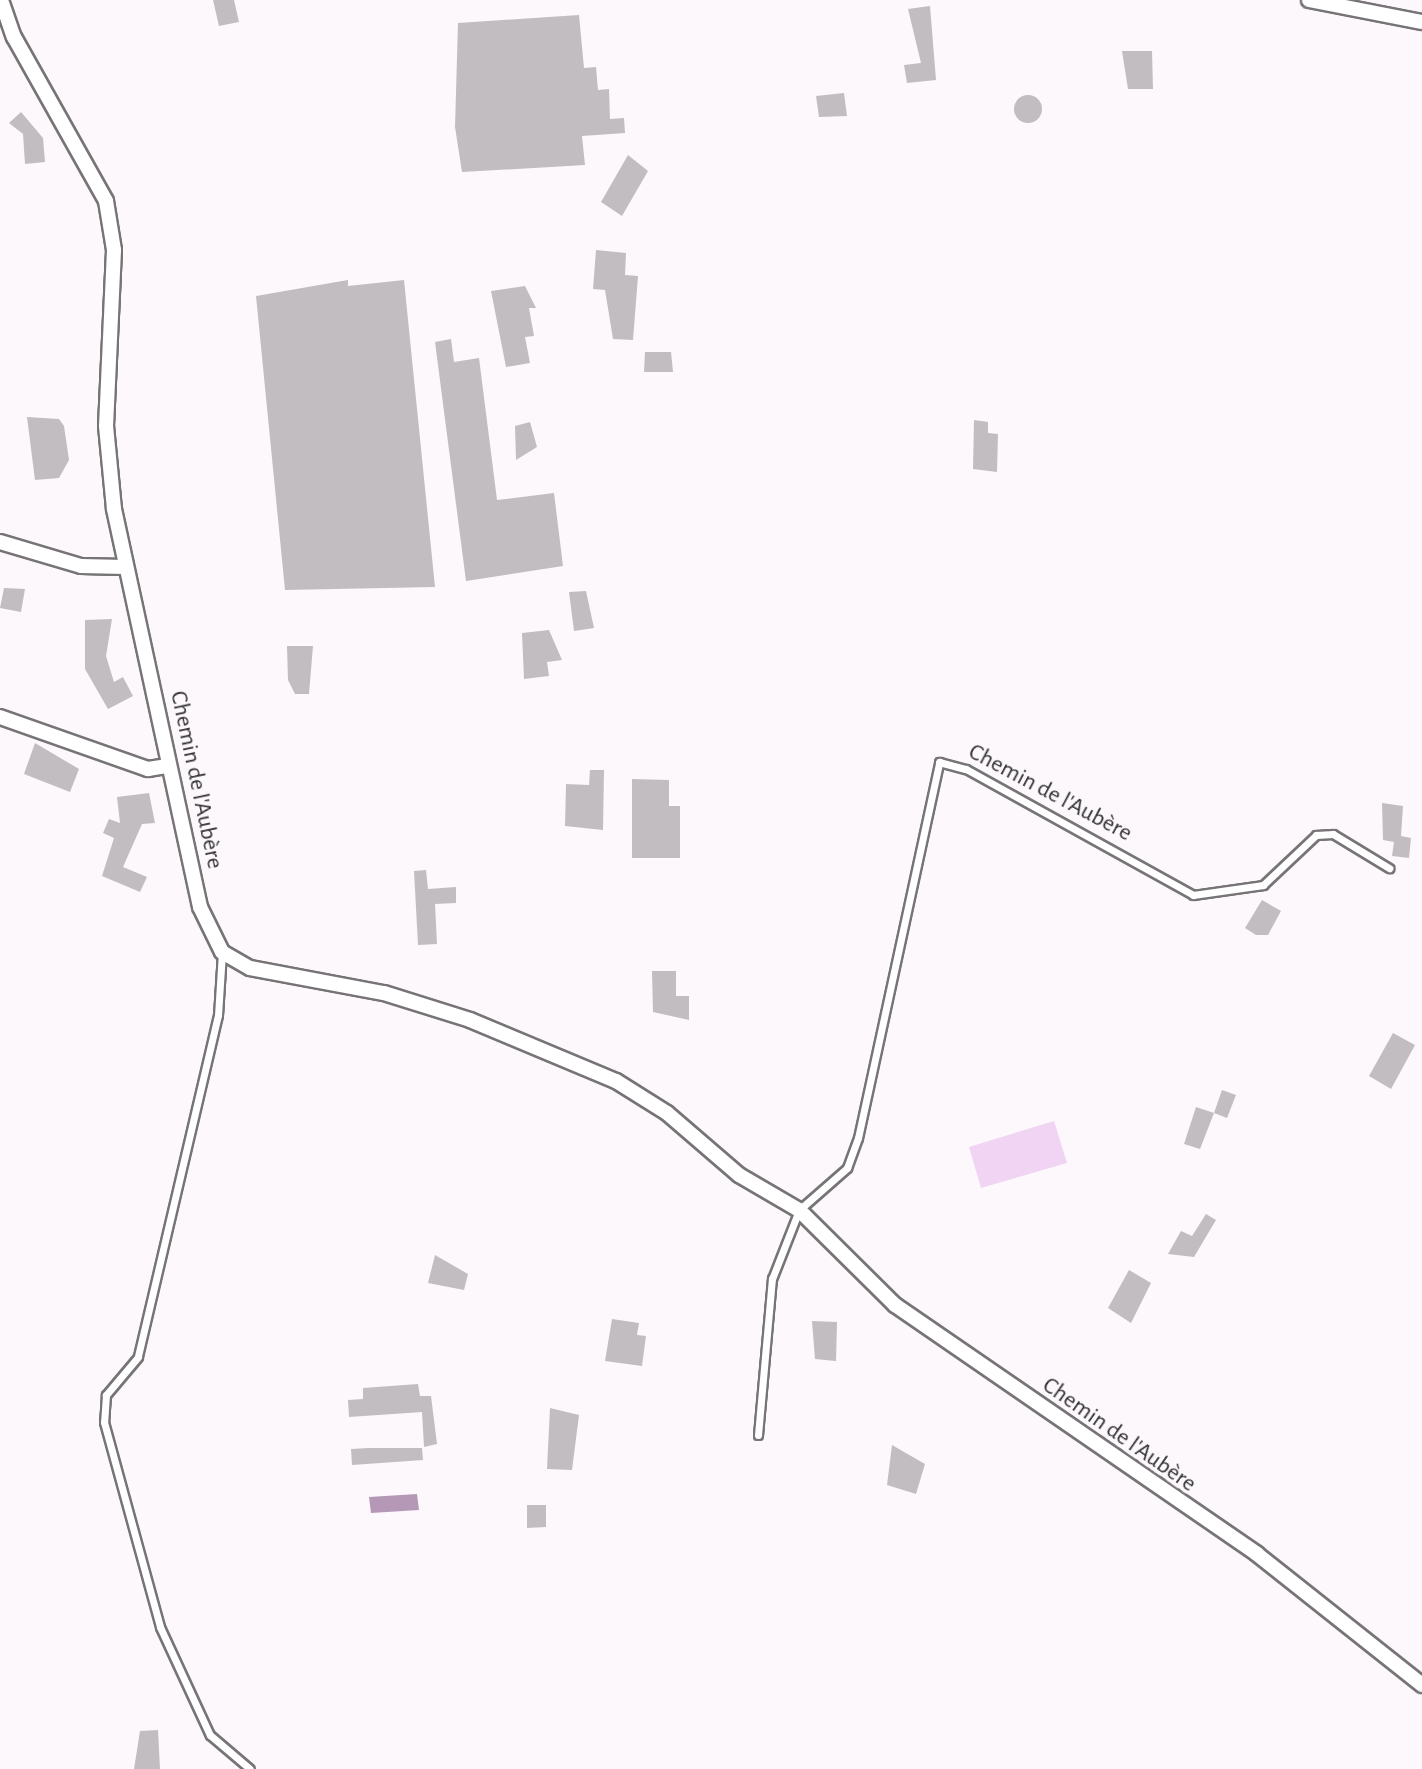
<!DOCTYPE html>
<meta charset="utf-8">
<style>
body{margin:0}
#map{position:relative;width:1422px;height:1769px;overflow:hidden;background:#fcf8fc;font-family:"Alegreya Sans",sans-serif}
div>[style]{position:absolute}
.green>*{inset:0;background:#f1d4f3}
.water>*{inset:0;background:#b498b5}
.building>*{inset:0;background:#c1bdc1}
.round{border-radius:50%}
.roads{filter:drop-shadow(2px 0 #777477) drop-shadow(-2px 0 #777477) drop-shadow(0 2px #777477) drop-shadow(0 -2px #777477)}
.service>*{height:7px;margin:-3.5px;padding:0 3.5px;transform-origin:3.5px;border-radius:3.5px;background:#fff}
.minor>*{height:14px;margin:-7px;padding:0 7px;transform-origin:7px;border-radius:7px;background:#fff}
span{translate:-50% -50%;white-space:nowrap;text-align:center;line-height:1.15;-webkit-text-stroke:7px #fcf8fc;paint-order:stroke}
.street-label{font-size:24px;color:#313031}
</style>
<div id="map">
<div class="green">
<div style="clip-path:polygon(1054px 1121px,1067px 1163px,981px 1188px,969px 1147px)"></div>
</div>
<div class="water">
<div style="clip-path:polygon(417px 1494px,419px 1510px,371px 1513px,369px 1497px)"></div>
</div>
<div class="building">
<div style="clip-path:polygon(213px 0,234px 0,239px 22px,219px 26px)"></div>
<div style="clip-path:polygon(930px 6px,936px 80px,907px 83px,904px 65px,921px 63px,908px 9px)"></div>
<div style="clip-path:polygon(579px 15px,584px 68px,596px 67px,598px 90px,609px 89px,610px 119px,624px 118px,625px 133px,582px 136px,585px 165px,462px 172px,455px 127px,458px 23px)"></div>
<div style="clip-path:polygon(1122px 51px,1152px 51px,1153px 89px,1128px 89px)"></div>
<div style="clip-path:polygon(844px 93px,847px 116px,819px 117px,816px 96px)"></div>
<div class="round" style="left:1014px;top:95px;width:28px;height:28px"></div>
<div style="clip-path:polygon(21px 112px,43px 138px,45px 162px,25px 164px,23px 134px,9px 123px)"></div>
<div style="clip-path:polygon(628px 155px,648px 171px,622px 216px,601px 202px)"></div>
<div style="clip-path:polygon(596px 250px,626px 253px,625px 275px,638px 276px,633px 340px,613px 339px,605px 290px,593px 289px)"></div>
<div style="clip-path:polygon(348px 280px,348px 286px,404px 280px,435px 587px,285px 590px,256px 296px)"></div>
<div style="clip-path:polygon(525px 286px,536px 308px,529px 308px,534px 336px,525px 337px,530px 363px,506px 367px,491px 291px)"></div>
<div style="clip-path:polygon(451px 339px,454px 362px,479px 358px,497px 500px,554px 493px,563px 566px,466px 581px,435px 342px)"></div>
<div style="clip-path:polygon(645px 352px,671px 352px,673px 372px,644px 372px)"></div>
<div style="clip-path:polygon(27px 417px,59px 419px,64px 426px,69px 460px,59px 478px,35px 480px)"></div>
<div style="clip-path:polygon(974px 420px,988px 422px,988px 433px,998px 434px,997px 472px,973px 469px)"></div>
<div style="clip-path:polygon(530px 422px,537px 447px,516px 460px,515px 426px)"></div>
<div style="clip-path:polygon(4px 588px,25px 589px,21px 612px,0 608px)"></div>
<div style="clip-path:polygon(586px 591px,594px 628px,574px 631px,569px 592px)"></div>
<div style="clip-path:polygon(112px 619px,106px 656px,114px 682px,123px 677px,133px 696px,108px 709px,85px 669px,85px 620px)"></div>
<div style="clip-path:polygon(549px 630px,562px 660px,547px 662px,549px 676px,524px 679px,522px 633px)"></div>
<div style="clip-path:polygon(287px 646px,313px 646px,309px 694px,295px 694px,288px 680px)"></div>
<div style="clip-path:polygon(35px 743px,79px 769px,70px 792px,24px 774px)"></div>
<div style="clip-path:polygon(590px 770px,604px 770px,603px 830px,565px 826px,566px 784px,589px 785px)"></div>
<div style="clip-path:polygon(632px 779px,669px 780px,669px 806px,680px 806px,680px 858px,632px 858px)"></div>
<div style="clip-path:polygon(149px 793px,155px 823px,142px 824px,123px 867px,147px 877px,140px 892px,102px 876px,114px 838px,103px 833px,109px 819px,120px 823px,117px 797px)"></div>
<div style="clip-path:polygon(1382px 803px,1403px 806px,1401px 836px,1411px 838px,1409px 858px,1392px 856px,1394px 842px,1383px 840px)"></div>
<div style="clip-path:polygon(426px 870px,428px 889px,456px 887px,456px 903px,435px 904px,437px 944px,418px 945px,414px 871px)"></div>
<div style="clip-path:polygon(1262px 900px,1281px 911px,1268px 935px,1256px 935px,1245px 928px)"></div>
<div style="clip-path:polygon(652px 971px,676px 971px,676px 996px,689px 996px,689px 1020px,653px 1012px)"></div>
<div style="clip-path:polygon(1393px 1033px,1415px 1045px,1391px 1089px,1369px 1076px)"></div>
<div style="clip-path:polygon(1222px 1090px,1236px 1095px,1227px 1118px,1214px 1113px)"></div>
<div style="clip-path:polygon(1196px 1107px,1214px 1113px,1200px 1149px,1184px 1144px)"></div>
<div style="clip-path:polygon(1206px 1214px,1216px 1220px,1194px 1257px,1168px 1254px,1181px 1231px,1192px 1236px)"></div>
<div style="clip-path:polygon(435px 1255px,468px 1274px,464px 1290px,428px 1283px)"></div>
<div style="clip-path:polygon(1129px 1270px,1151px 1283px,1131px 1323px,1108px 1308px)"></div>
<div style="clip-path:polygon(612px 1319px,639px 1323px,637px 1335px,646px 1336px,642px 1366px,605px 1361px)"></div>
<div style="clip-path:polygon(812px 1321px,837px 1322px,836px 1361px,815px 1359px)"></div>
<div style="clip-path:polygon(418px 1384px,420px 1396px,431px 1396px,437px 1444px,424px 1447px,422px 1412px,349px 1417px,348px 1400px,363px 1399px,363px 1388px)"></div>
<div style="clip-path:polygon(550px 1408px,579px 1415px,572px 1470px,547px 1469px)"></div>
<div style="clip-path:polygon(892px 1445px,925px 1464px,916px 1494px,887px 1485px)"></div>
<div style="clip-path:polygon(368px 1448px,422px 1448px,423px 1460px,352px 1465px,351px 1449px)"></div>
<div style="clip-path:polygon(527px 1505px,546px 1505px,546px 1527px,527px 1528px)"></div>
<div style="clip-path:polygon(158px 1730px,160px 1769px,134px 1769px,140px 1731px)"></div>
</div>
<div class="roads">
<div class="service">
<div style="left:222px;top:952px;width:63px;rotate:93.6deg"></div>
<div style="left:218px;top:1015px;width:351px;rotate:103.2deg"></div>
<div style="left:138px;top:1357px;width:50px;rotate:130.1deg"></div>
<div style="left:106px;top:1395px;width:27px;rotate:94deg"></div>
<div style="left:104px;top:1422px;width:213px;rotate:74.7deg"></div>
<div style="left:160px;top:1627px;width:119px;rotate:65.2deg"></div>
<div style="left:210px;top:1735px;width:52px;rotate:40.4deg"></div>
<div style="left:758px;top:1435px;width:157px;rotate:-84.9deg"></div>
<div style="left:772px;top:1279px;width:74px;rotate:-68.6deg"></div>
<div style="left:799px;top:1210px;width:64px;rotate:-41.2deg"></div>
<div style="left:847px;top:1168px;width:32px;rotate:-70deg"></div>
<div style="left:858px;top:1138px;width:385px;rotate:-77.8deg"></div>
<div style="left:939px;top:762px;width:28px;rotate:15deg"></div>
<div style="left:966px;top:769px;width:260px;rotate:29deg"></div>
<div style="left:1193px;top:895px;width:71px;rotate:-8.1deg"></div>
<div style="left:1263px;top:885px;width:73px;rotate:-43.3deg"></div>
<div style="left:1316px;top:835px;width:17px;rotate:-3deg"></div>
<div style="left:1333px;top:834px;width:66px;rotate:31.3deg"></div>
</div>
<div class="minor">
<div style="left:1px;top:0;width:39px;rotate:71deg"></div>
<div style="left:14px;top:37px;width:188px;rotate:60.7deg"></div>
<div style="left:106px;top:201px;width:50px;rotate:80.7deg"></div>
<div style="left:114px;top:250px;width:176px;rotate:92.6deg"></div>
<div style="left:106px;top:426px;width:83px;rotate:84.5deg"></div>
<div style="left:114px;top:509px;width:407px;rotate:77.8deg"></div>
<div style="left:200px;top:907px;width:50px;rotate:63.9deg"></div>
<div style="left:222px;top:952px;width:32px;rotate:30deg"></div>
<div style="left:250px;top:968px;width:136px;rotate:10.6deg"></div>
<div style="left:384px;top:993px;width:90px;rotate:17.4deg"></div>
<div style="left:470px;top:1020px;width:158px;rotate:22.7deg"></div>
<div style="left:616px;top:1081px;width:60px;rotate:32.1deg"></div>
<div style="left:667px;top:1113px;width:95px;rotate:40.7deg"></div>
<div style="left:739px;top:1175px;width:69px;rotate:30.3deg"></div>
<div style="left:799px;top:1210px;width:135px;rotate:44.7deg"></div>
<div style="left:895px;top:1305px;width:439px;rotate:34.5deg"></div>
<div style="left:1257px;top:1554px;width:211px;rotate:38.4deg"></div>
<div style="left:1309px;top:0;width:115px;rotate:11deg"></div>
<div style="left:0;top:542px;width:84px;rotate:16.5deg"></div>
<div style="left:81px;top:566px;width:44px;rotate:1.3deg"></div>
<div style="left:0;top:717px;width:157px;rotate:19.4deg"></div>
<div style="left:148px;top:769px;width:20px;rotate:-9deg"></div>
</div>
</div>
<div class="street-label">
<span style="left:196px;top:780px;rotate:78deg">Chemin de l'Aubère</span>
<span style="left:1050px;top:793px;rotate:28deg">Chemin de l'Aubère</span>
<span style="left:1119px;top:1435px;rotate:35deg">Chemin de l'Aubère</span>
</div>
</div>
